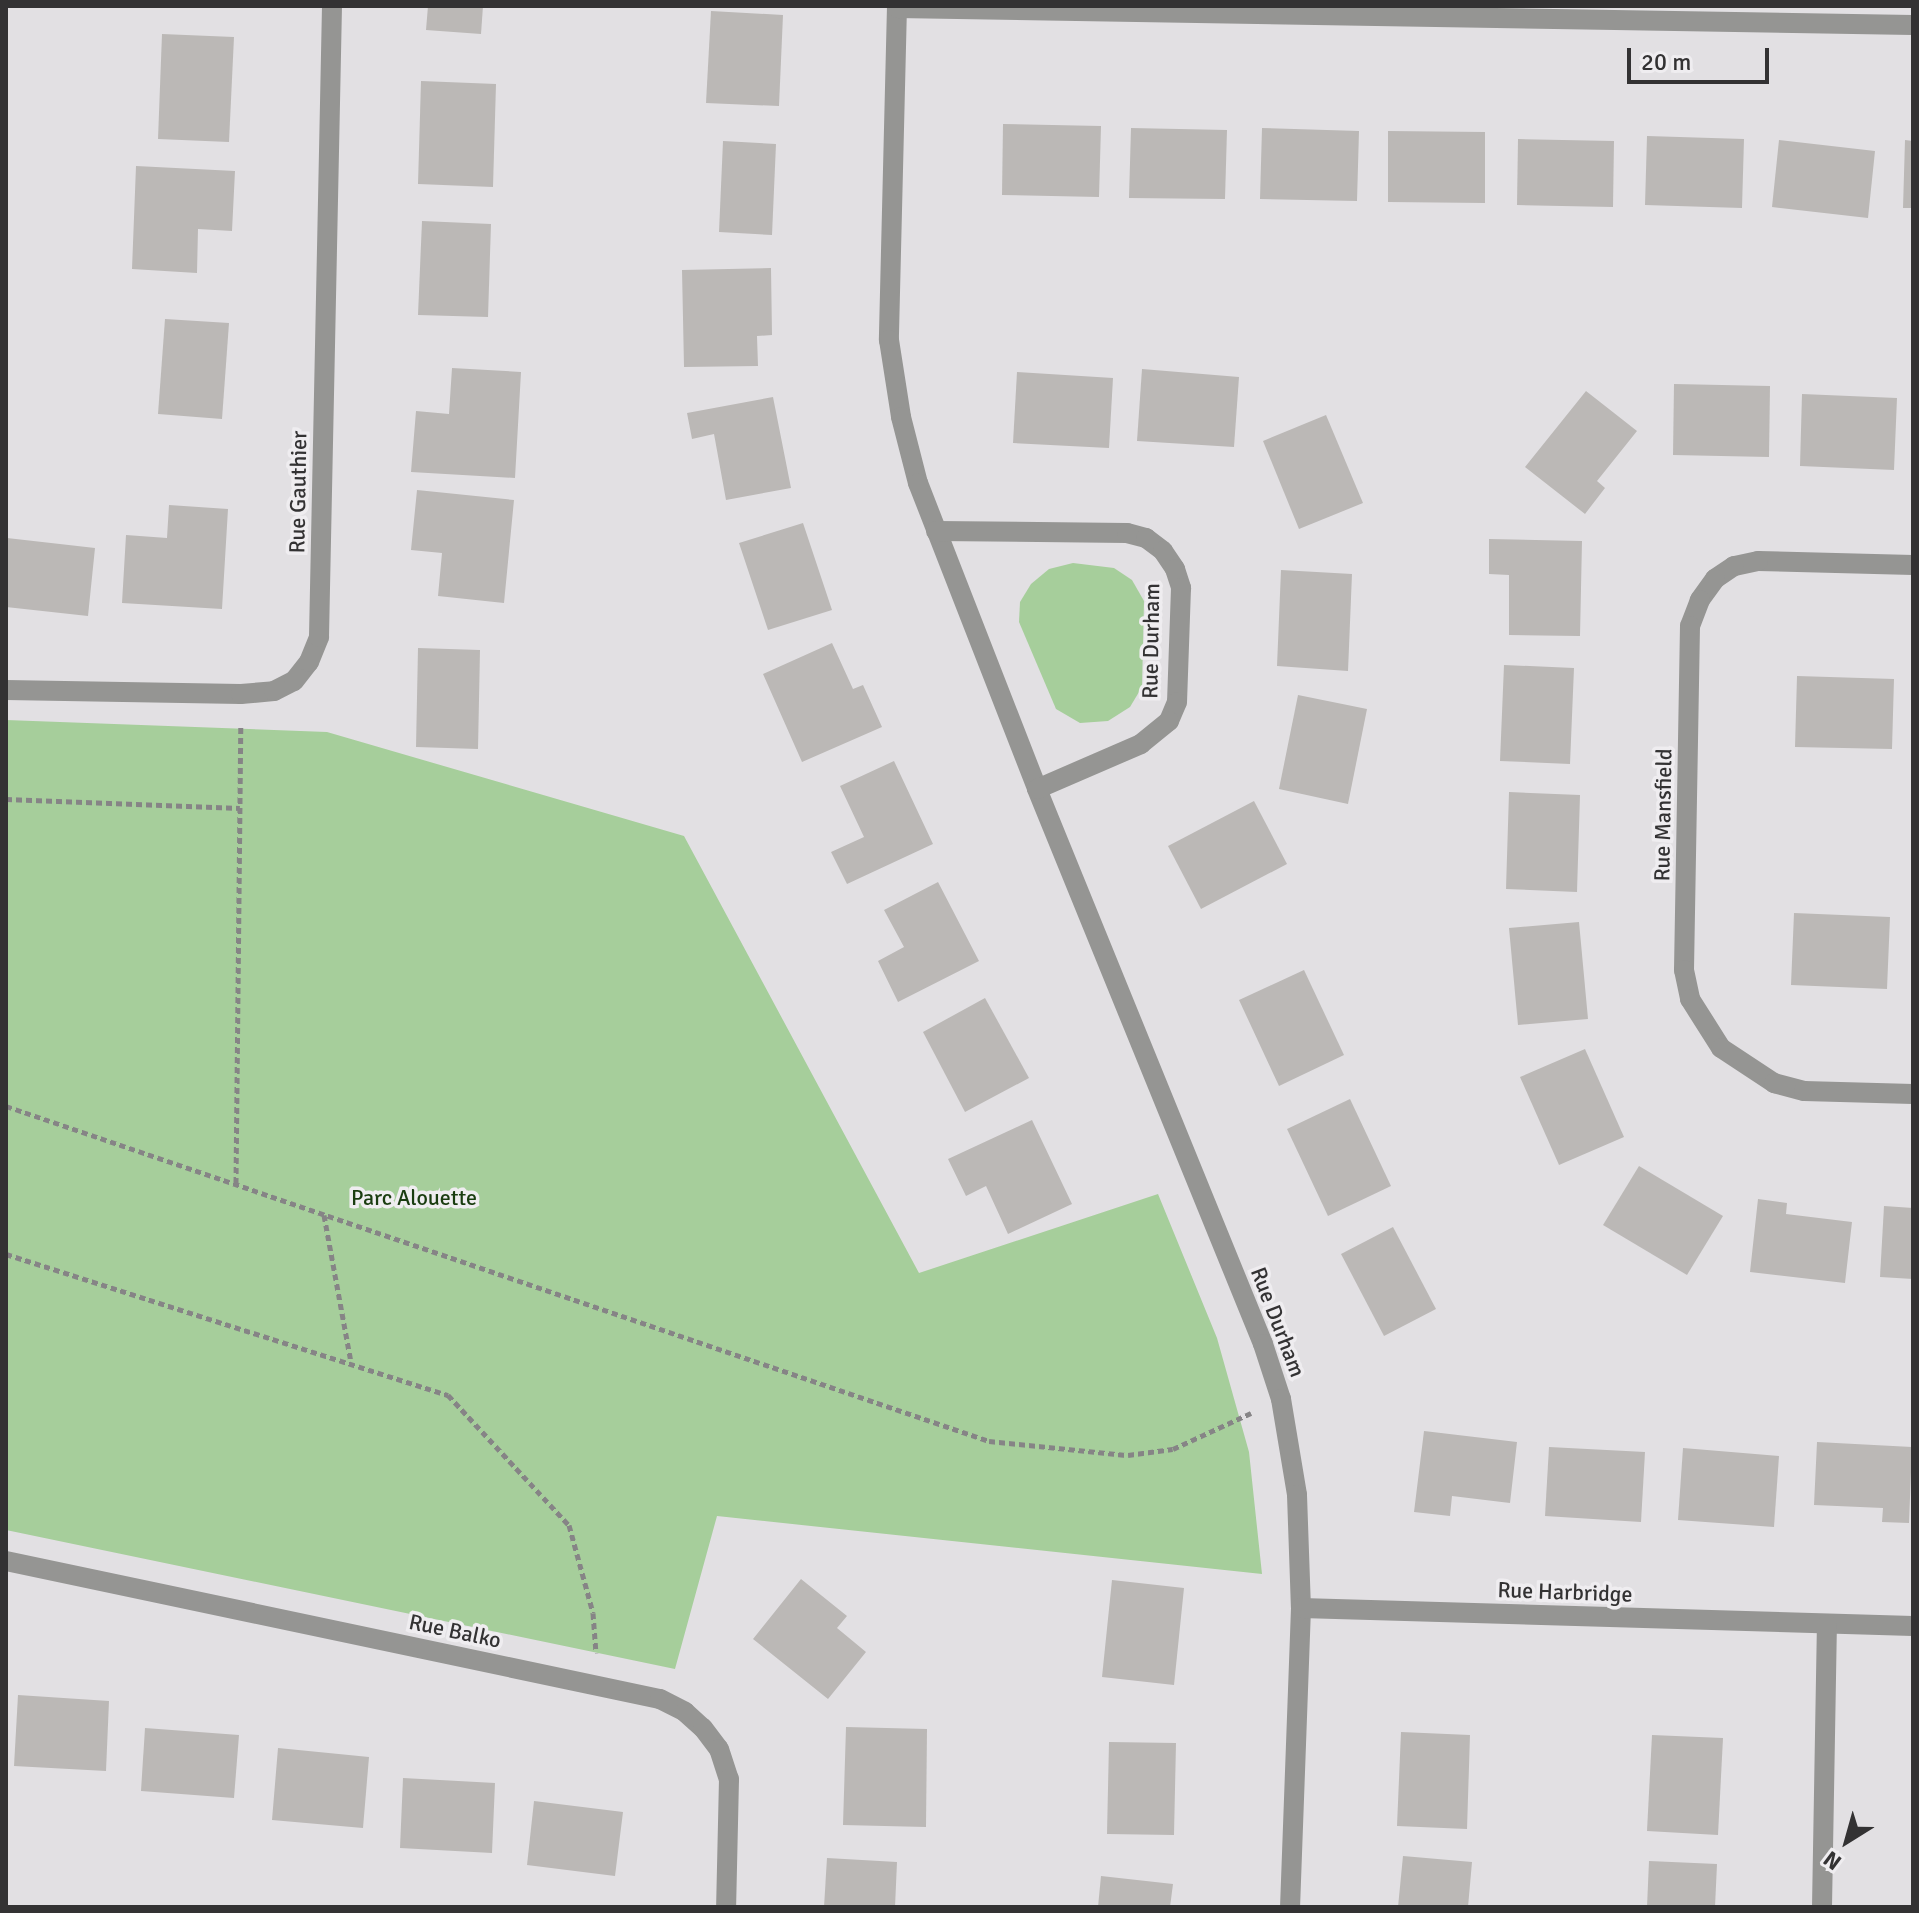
<!DOCTYPE html>
<style>
body{margin:0}
#map{position:relative;width:1919px;height:1913px;overflow:hidden;background:#e2e0e3;font-family:Signika,sans-serif}
div>[style]{position:absolute}
.green>*{inset:0;background:#a6ce9b}
.building>*{inset:0;background:#bbb8b6}
.path>*{height:5px;margin-top:-2.5px;transform-origin:0;background:repeating-linear-gradient(90deg,#868486 0 6px,transparent 0 10px)}
.minor>*{height:20px;margin:-10px;padding:0 10px;transform-origin:10px;border-radius:10px;background:#959593}
span{translate:-50% -50%;white-space:nowrap;text-align:center;line-height:1.15;-webkit-text-stroke:7px #efedf0;paint-order:stroke}
.street-label{font-size:22px;color:#333233}
.park-label{font-size:22px;color:#1a3d10}
.frame{position:absolute;inset:0;border:8px solid #333233;pointer-events:none}
.north{position:absolute;left:1807px;top:1801px;width:80px;height:80px;-webkit-text-stroke:6px #efedf0;paint-order:stroke;rotate:217deg;font-size:22px;font-weight:700;line-height:32px;text-align:center;color:#333233}
.north::after{content:'';display:block;margin:auto;width:28px;height:36px;background:#333233;clip-path:polygon(50% 0,100% 100%,50% 72%,0 100%)}
.scale{position:absolute;left:1627px;top:48px;width:142px;height:36px;box-sizing:border-box;border:4px solid #333233;border-top:0;padding-left:10px;font-size:24px;line-height:28px;white-space:nowrap;color:#333233;-webkit-text-stroke:6px #efedf0;paint-order:stroke}
</style>
<div id="map">
<div class="green">
<div style="clip-path:polygon(1073px 563px,1114px 568px,1132px 580px,1144px 601px,1142px 687px,1130px 707px,1108px 721px,1080px 723px,1056px 709px,1019px 622px,1020px 602px,1031px 584px,1049px 569px)"></div>
<div style="clip-path:polygon(6px 720px,327px 732px,684px 836px,919px 1273px,1158px 1194px,1217px 1338px,1249px 1452px,1262px 1574px,717px 1516px,675px 1669px,6px 1530px)"></div>
</div>
<div class="building">
<div style="clip-path:polygon(428px 6px,483px 6px,481px 34px,426px 30px)"></div>
<div style="clip-path:polygon(711px 11px,783px 15px,779px 106px,706px 103px)"></div>
<div style="clip-path:polygon(162px 34px,234px 37px,229px 142px,158px 139px)"></div>
<div style="clip-path:polygon(421px 81px,496px 84px,493px 187px,418px 184px)"></div>
<div style="clip-path:polygon(1003px 124px,1101px 126px,1099px 197px,1002px 195px)"></div>
<div style="clip-path:polygon(1131px 128px,1227px 130px,1225px 199px,1129px 198px)"></div>
<div style="clip-path:polygon(1262px 128px,1359px 131px,1357px 201px,1260px 199px)"></div>
<div style="clip-path:polygon(1388px 131px,1485px 132px,1485px 203px,1388px 202px)"></div>
<div style="clip-path:polygon(1647px 136px,1744px 139px,1742px 208px,1645px 205px)"></div>
<div style="clip-path:polygon(1518px 139px,1614px 141px,1613px 207px,1517px 205px)"></div>
<div style="clip-path:polygon(1779px 140px,1875px 151px,1868px 218px,1772px 207px)"></div>
<div style="clip-path:polygon(1905px 140px,1913px 141px,1913px 208px,1903px 208px)"></div>
<div style="clip-path:polygon(723px 141px,776px 144px,772px 235px,719px 232px)"></div>
<div style="clip-path:polygon(136px 166px,235px 171px,232px 231px,198px 229px,197px 273px,132px 269px)"></div>
<div style="clip-path:polygon(422px 221px,491px 224px,488px 317px,418px 315px)"></div>
<div style="clip-path:polygon(771px 268px,772px 335px,757px 336px,758px 366px,684px 367px,682px 270px)"></div>
<div style="clip-path:polygon(165px 319px,229px 323px,222px 419px,158px 414px)"></div>
<div style="clip-path:polygon(452px 368px,521px 372px,515px 478px,411px 472px,416px 411px,449px 414px)"></div>
<div style="clip-path:polygon(1142px 369px,1239px 377px,1234px 447px,1137px 441px)"></div>
<div style="clip-path:polygon(1017px 372px,1113px 378px,1109px 448px,1013px 443px)"></div>
<div style="clip-path:polygon(1674px 384px,1770px 386px,1769px 457px,1673px 455px)"></div>
<div style="clip-path:polygon(1586px 391px,1637px 431px,1597px 481px,1605px 488px,1585px 514px,1525px 467px)"></div>
<div style="clip-path:polygon(1802px 394px,1897px 398px,1894px 470px,1800px 466px)"></div>
<div style="clip-path:polygon(773px 397px,791px 488px,726px 500px,714px 434px,692px 439px,687px 413px)"></div>
<div style="clip-path:polygon(1326px 415px,1363px 503px,1299px 529px,1263px 441px)"></div>
<div style="clip-path:polygon(417px 490px,514px 500px,504px 603px,438px 596px,442px 553px,411px 550px)"></div>
<div style="clip-path:polygon(169px 505px,228px 509px,222px 609px,122px 603px,126px 535px,167px 538px)"></div>
<div style="clip-path:polygon(803px 523px,832px 610px,768px 630px,739px 543px)"></div>
<div style="clip-path:polygon(7px 538px,95px 548px,88px 616px,6px 607px)"></div>
<div style="clip-path:polygon(1489px 539px,1582px 541px,1580px 636px,1509px 635px,1509px 575px,1489px 574px)"></div>
<div style="clip-path:polygon(1281px 570px,1352px 574px,1348px 671px,1277px 666px)"></div>
<div style="clip-path:polygon(832px 643px,853px 689px,863px 685px,882px 727px,802px 762px,763px 674px)"></div>
<div style="clip-path:polygon(418px 648px,480px 650px,478px 749px,416px 747px)"></div>
<div style="clip-path:polygon(1504px 665px,1574px 668px,1570px 764px,1500px 761px)"></div>
<div style="clip-path:polygon(1797px 676px,1894px 679px,1892px 749px,1795px 747px)"></div>
<div style="clip-path:polygon(1298px 695px,1367px 709px,1348px 804px,1279px 789px)"></div>
<div style="clip-path:polygon(894px 761px,933px 844px,847px 884px,831px 852px,864px 837px,840px 786px)"></div>
<div style="clip-path:polygon(1509px 792px,1580px 795px,1577px 892px,1506px 889px)"></div>
<div style="clip-path:polygon(1254px 801px,1287px 864px,1201px 909px,1168px 846px)"></div>
<div style="clip-path:polygon(938px 882px,979px 961px,898px 1002px,878px 961px,904px 947px,884px 910px)"></div>
<div style="clip-path:polygon(1794px 913px,1890px 917px,1887px 989px,1791px 985px)"></div>
<div style="clip-path:polygon(1579px 922px,1588px 1019px,1518px 1025px,1509px 928px)"></div>
<div style="clip-path:polygon(1304px 970px,1344px 1055px,1279px 1086px,1239px 1000px)"></div>
<div style="clip-path:polygon(985px 998px,1029px 1078px,965px 1112px,923px 1032px)"></div>
<div style="clip-path:polygon(1585px 1049px,1624px 1137px,1559px 1165px,1520px 1077px)"></div>
<div style="clip-path:polygon(1350px 1099px,1391px 1186px,1328px 1216px,1287px 1129px)"></div>
<div style="clip-path:polygon(1032px 1120px,1072px 1204px,1008px 1234px,986px 1186px,966px 1196px,948px 1159px)"></div>
<div style="clip-path:polygon(1639px 1166px,1723px 1216px,1687px 1275px,1603px 1225px)"></div>
<div style="clip-path:polygon(1758px 1199px,1787px 1203px,1786px 1214px,1852px 1222px,1845px 1283px,1750px 1272px)"></div>
<div style="clip-path:polygon(1884px 1206px,1913px 1208px,1913px 1279px,1880px 1277px)"></div>
<div style="clip-path:polygon(1393px 1227px,1436px 1309px,1384px 1336px,1341px 1254px)"></div>
<div style="clip-path:polygon(1424px 1431px,1517px 1442px,1510px 1503px,1452px 1496px,1450px 1516px,1414px 1512px)"></div>
<div style="clip-path:polygon(1817px 1442px,1912px 1447px,1909px 1523px,1882px 1522px,1883px 1508px,1814px 1505px)"></div>
<div style="clip-path:polygon(1549px 1447px,1645px 1452px,1641px 1522px,1545px 1516px)"></div>
<div style="clip-path:polygon(1683px 1448px,1779px 1456px,1774px 1527px,1678px 1520px)"></div>
<div style="clip-path:polygon(801px 1579px,847px 1616px,837px 1628px,866px 1652px,828px 1699px,753px 1639px)"></div>
<div style="clip-path:polygon(1112px 1580px,1184px 1588px,1174px 1685px,1102px 1677px)"></div>
<div style="clip-path:polygon(18px 1695px,109px 1701px,106px 1771px,14px 1766px)"></div>
<div style="clip-path:polygon(846px 1727px,927px 1729px,926px 1827px,843px 1825px)"></div>
<div style="clip-path:polygon(145px 1728px,239px 1735px,234px 1798px,141px 1791px)"></div>
<div style="clip-path:polygon(1401px 1732px,1470px 1735px,1467px 1829px,1397px 1826px)"></div>
<div style="clip-path:polygon(1652px 1735px,1723px 1738px,1718px 1835px,1647px 1831px)"></div>
<div style="clip-path:polygon(1109px 1742px,1176px 1743px,1174px 1835px,1107px 1834px)"></div>
<div style="clip-path:polygon(278px 1748px,369px 1757px,363px 1828px,272px 1820px)"></div>
<div style="clip-path:polygon(403px 1778px,495px 1783px,492px 1853px,400px 1848px)"></div>
<div style="clip-path:polygon(534px 1801px,623px 1812px,615px 1876px,527px 1865px)"></div>
<div style="clip-path:polygon(1403px 1856px,1472px 1862px,1468px 1907px,1398px 1907px)"></div>
<div style="clip-path:polygon(827px 1858px,897px 1862px,895px 1907px,824px 1907px)"></div>
<div style="clip-path:polygon(1649px 1861px,1717px 1864px,1715px 1907px,1647px 1907px)"></div>
<div style="clip-path:polygon(1101px 1876px,1173px 1884px,1170px 1907px,1098px 1907px)"></div>
</div>
<div class="path">
<div style="left:6px;top:799px;width:234px;rotate:2.2deg"></div>
<div style="left:6px;top:1106px;width:1039px;rotate:18.82deg"></div>
<div style="left:989px;top:1441px;width:140px;rotate:5.8deg"></div>
<div style="left:1128px;top:1455px;width:45px;rotate:-7.6deg"></div>
<div style="left:1173px;top:1449px;width:86px;rotate:-24.8deg"></div>
<div style="left:236px;top:1183px;width:456px;rotate:-89.4deg"></div>
<div style="left:324px;top:1215px;width:149px;rotate:79.6deg"></div>
<div style="left:6px;top:1254px;width:464px;rotate:17.7deg"></div>
<div style="left:448px;top:1395px;width:178px;rotate:47.1deg"></div>
<div style="left:569px;top:1525px;width:91px;rotate:74.7deg"></div>
<div style="left:593px;top:1613px;width:40px;rotate:85.7deg"></div>
</div>
<div class="minor">
<div style="left:897px;top:6px;width:334px;rotate:91.4deg"></div>
<div style="left:889px;top:340px;width:78px;rotate:81.1deg"></div>
<div style="left:901px;top:417px;width:68px;rotate:75.6deg"></div>
<div style="left:918px;top:483px;width:328px;rotate:68.7deg"></div>
<div style="left:1037px;top:789px;width:599px;rotate:67.84deg"></div>
<div style="left:1263px;top:1344px;width:58px;rotate:71.9deg"></div>
<div style="left:1281px;top:1399px;width:97px;rotate:80.5deg"></div>
<div style="left:1297px;top:1495px;width:113px;rotate:88deg"></div>
<div style="left:1301px;top:1608px;width:299px;rotate:92.1deg"></div>
<div style="left:897px;top:8px;width:1016px;rotate:0.96deg"></div>
<div style="left:936px;top:531px;width:191px;rotate:0.6deg"></div>
<div style="left:1127px;top:533px;width:20px;rotate:15deg"></div>
<div style="left:1146px;top:538px;width:21px;rotate:37deg"></div>
<div style="left:1163px;top:551px;width:22px;rotate:56deg"></div>
<div style="left:1175px;top:569px;width:20px;rotate:72deg"></div>
<div style="left:1181px;top:588px;width:114px;rotate:92deg"></div>
<div style="left:1177px;top:702px;width:21px;rotate:113deg"></div>
<div style="left:1169px;top:721px;width:36px;rotate:141deg"></div>
<div style="left:1141px;top:744px;width:113px;rotate:156.6deg"></div>
<div style="left:1913px;top:565px;width:155px;rotate:-178.5deg"></div>
<div style="left:1758px;top:561px;width:25px;rotate:168deg"></div>
<div style="left:1734px;top:566px;width:23px;rotate:146deg"></div>
<div style="left:1715px;top:579px;width:26px;rotate:126deg"></div>
<div style="left:1700px;top:600px;width:28px;rotate:111deg"></div>
<div style="left:1690px;top:626px;width:344px;rotate:91deg"></div>
<div style="left:1684px;top:970px;width:30px;rotate:78deg"></div>
<div style="left:1690px;top:999px;width:58px;rotate:57.7deg"></div>
<div style="left:1721px;top:1048px;width:64px;rotate:33.4deg"></div>
<div style="left:1774px;top:1083px;width:31px;rotate:15deg"></div>
<div style="left:1804px;top:1091px;width:109px;rotate:1.6deg"></div>
<div style="left:6px;top:690px;width:235px;rotate:1deg"></div>
<div style="left:241px;top:694px;width:33px;rotate:-5deg"></div>
<div style="left:274px;top:691px;width:22px;rotate:-27deg"></div>
<div style="left:294px;top:681px;width:24px;rotate:-52deg"></div>
<div style="left:309px;top:662px;width:27px;rotate:-68deg"></div>
<div style="left:319px;top:637px;width:631px;rotate:-88.82deg"></div>
<div style="left:6px;top:1561px;width:668px;rotate:11.92deg"></div>
<div style="left:660px;top:1699px;width:28px;rotate:27deg"></div>
<div style="left:685px;top:1712px;width:24px;rotate:42deg"></div>
<div style="left:703px;top:1728px;width:26px;rotate:53deg"></div>
<div style="left:719px;top:1749px;width:32px;rotate:72deg"></div>
<div style="left:729px;top:1779px;width:128px;rotate:91.3deg"></div>
<div style="left:1301px;top:1608px;width:612px;rotate:1.68deg"></div>
<div style="left:1822px;top:1907px;width:282px;rotate:-89deg"></div>
</div>
<div class="street-label">
<span style="left:298px;top:492px;rotate:-89deg">Rue Gauthier</span>
<span style="left:1151px;top:641px;rotate:-89deg">Rue Durham</span>
<span style="left:1663px;top:815px;rotate:-89deg">Rue Mansfield</span>
<span style="left:1278px;top:1322px;rotate:69deg">Rue Durham</span>
<span style="left:1565px;top:1592px;rotate:2deg">Rue Harbridge</span>
<span style="left:455px;top:1631px;rotate:12deg">Rue Balko</span>
</div>
<div class="park-label">
<span style="left:414px;top:1198px">Parc Alouette</span>
</div>
<div class="frame"></div>
<div class="north">N</div>
<div class="scale">20 m</div>
</div>
